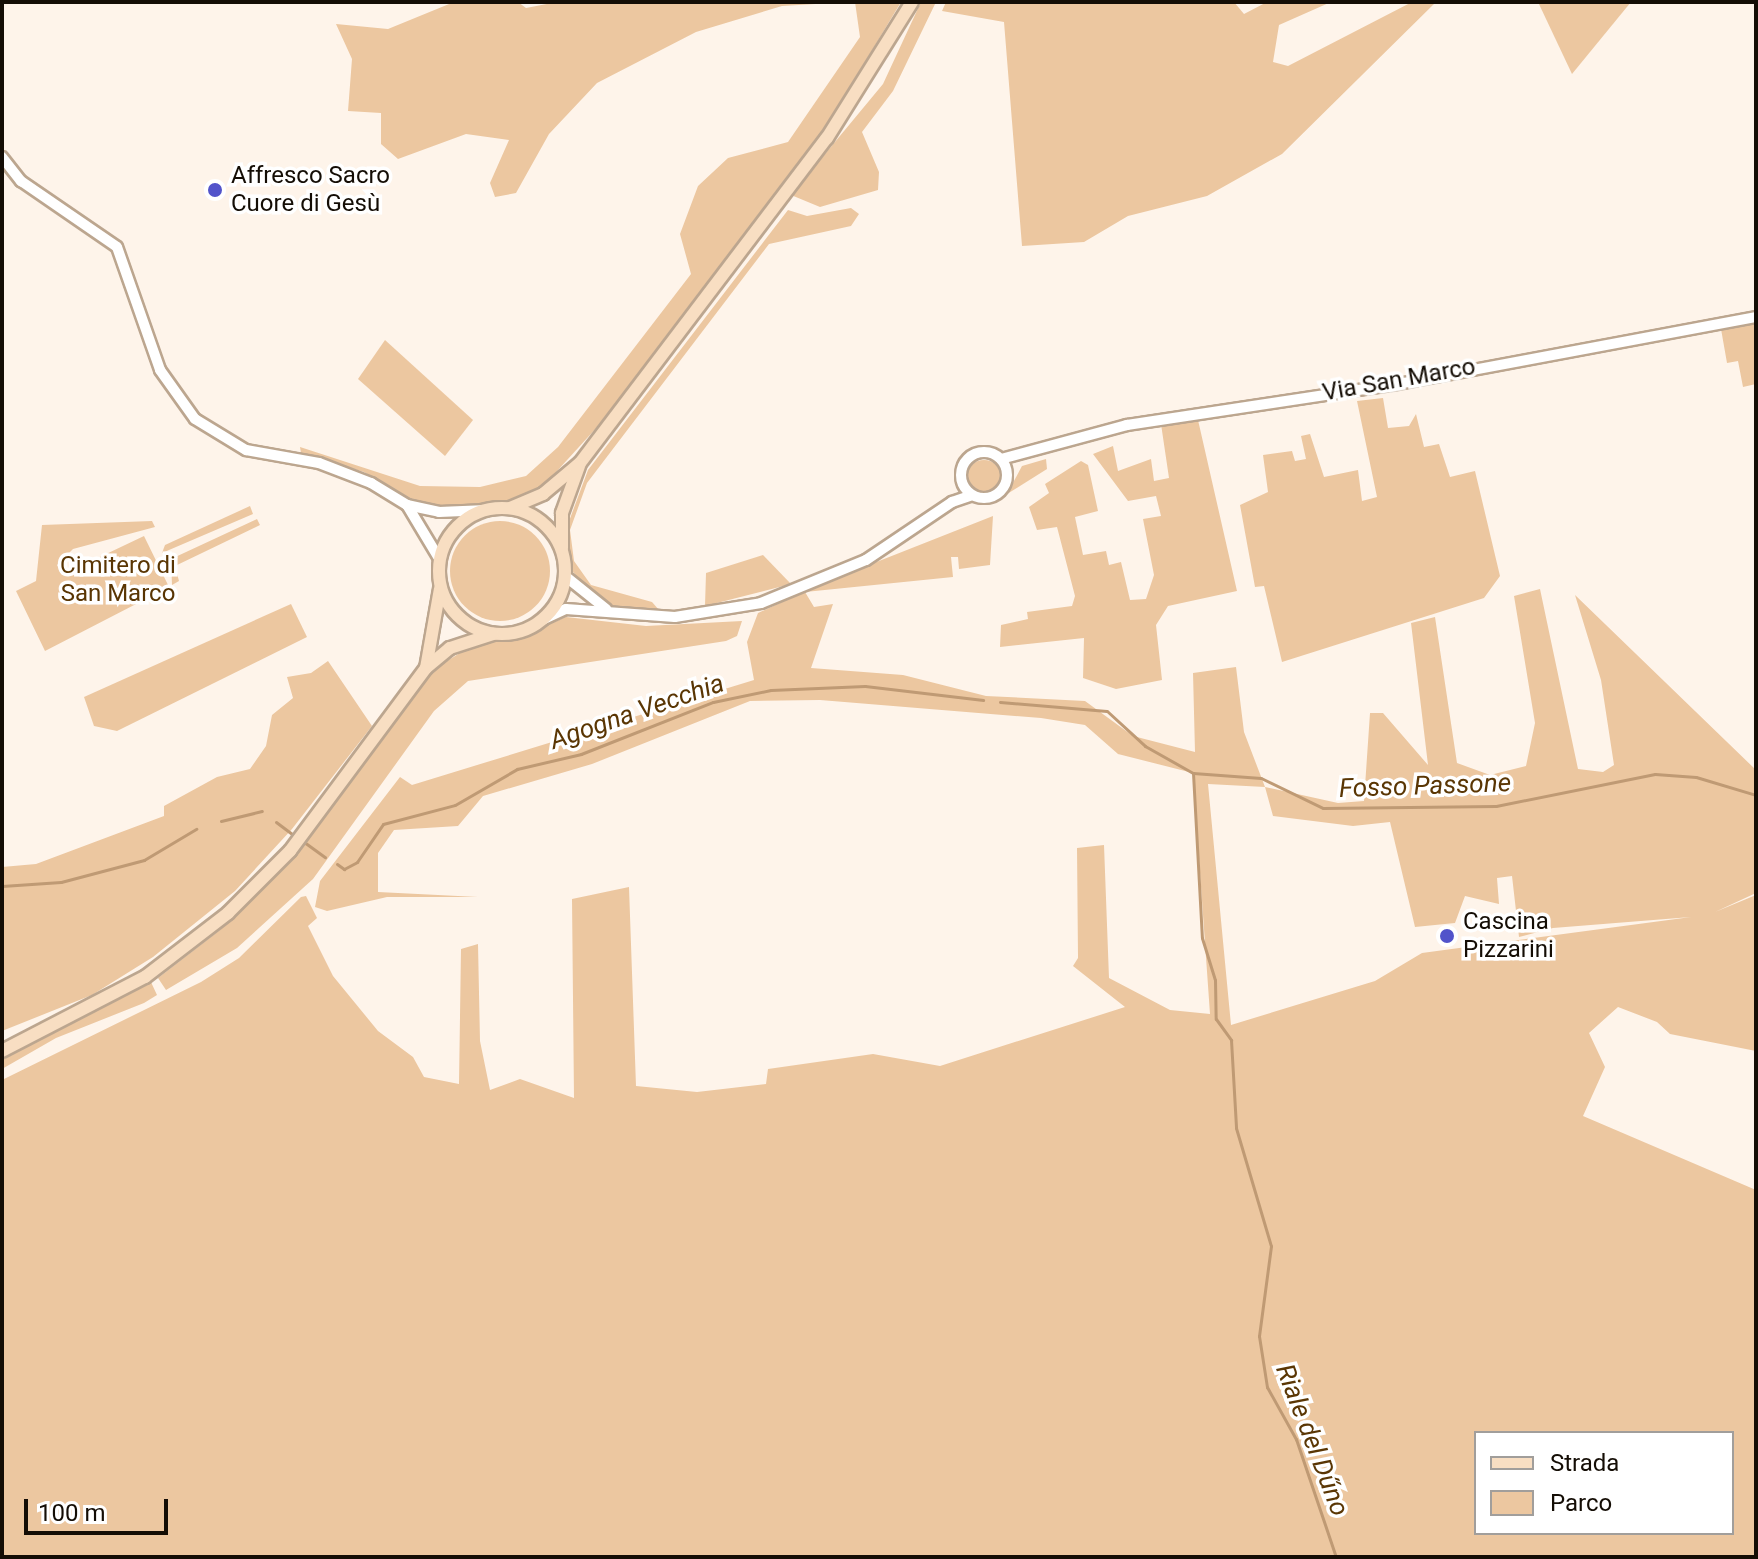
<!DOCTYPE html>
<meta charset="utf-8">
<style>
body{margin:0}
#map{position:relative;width:1758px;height:1559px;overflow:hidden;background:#fef4ea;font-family:Roboto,sans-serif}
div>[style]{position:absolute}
.green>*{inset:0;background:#ecc7a0}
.round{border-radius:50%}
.stream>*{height:3px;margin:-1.5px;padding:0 1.5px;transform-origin:1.5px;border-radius:1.5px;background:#bf9a74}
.roads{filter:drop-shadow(2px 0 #bca68f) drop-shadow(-2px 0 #bca68f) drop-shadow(0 2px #bca68f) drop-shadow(0 -2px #bca68f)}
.tertiary>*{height:10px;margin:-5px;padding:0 5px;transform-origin:5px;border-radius:5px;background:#fff}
.tertiary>.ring{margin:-5px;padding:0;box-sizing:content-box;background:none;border:10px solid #fff;border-radius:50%}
.primary>*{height:12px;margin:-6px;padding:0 6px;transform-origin:6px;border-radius:6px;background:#f8dec2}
.primary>.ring{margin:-6px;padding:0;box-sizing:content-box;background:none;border:12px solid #f8dec2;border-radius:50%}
.dots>*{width:22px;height:22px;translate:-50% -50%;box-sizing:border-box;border:4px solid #fff;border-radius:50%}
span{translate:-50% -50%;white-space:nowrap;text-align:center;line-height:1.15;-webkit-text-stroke:7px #fff;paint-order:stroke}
.poi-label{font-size:24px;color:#140d05}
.left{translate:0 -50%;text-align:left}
.street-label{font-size:24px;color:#140d05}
.park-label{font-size:24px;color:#593503}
.water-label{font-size:26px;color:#5a3604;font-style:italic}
.frame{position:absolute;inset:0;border:4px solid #140d05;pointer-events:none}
.legend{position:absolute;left:1474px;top:1431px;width:260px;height:104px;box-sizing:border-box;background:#fff;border:2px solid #a19e9b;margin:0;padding:10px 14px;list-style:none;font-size:24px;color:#140d05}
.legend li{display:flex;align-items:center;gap:16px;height:40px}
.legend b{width:40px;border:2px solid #a19e9b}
.scale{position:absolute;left:24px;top:1499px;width:144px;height:36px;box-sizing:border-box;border:4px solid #140d05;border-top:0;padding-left:10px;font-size:24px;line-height:28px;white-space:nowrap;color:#140d05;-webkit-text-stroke:6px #fff;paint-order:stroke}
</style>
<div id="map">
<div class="green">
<div style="clip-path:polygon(454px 2px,518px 2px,526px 8px,557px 2px,849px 2px,782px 6px,696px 32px,597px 83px,549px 134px,516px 193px,495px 197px,490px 183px,509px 140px,466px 134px,398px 159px,381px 144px,381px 113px,348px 111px,352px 59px,336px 24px,388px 29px)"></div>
<div style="clip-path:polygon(855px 2px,901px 2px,831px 119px,599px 425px,547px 482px,521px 498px,471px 508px,421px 506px,364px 472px,301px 453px,300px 447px,420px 486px,480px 487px,526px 476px,558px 447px,691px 274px,680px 234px,698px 186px,728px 158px,788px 142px,860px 37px)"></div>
<div style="clip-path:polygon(921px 2px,936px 2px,893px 91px,862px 132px,879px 172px,878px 190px,820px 207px,791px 195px,883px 84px)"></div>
<div style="clip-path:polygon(946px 2px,1234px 2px,1244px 14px,1267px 2px,1331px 2px,1279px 25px,1273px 62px,1288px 66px,1412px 2px,1436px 2px,1282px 154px,1207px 196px,1128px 216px,1084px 242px,1022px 246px,1004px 22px,942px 11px)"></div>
<div style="clip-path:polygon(1538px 2px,1631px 2px,1572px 74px)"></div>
<div style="clip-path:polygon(851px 208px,859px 214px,851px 226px,769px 244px,587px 483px,570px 530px,574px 561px,591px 585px,652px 602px,659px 610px,611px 606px,588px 592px,568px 565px,565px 532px,588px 470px,788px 210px,807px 216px)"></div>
<div style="clip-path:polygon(1756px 323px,1756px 384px,1743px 387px,1738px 361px,1727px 363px,1721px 329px)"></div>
<div style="clip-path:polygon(385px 340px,473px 420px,445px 456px,358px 379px)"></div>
<div style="clip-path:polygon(1383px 398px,1388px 428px,1409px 426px,1416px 414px,1424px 447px,1439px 444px,1450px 477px,1475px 471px,1500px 576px,1484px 598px,1282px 662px,1264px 586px,1255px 587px,1240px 505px,1268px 492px,1263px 455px,1292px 451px,1295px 461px,1306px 459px,1301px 436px,1310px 434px,1324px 477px,1358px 470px,1362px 501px,1377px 497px,1357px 401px)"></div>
<div style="clip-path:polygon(1198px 420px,1237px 591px,1168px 606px,1156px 625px,1162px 680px,1116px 689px,1083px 678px,1084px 638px,1000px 647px,1001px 625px,1028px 619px,1027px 612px,1072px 606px,1075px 596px,1057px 527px,1037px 530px,1029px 507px,1049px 493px,1045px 484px,1081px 461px,1088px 465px,1098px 511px,1075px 517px,1083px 555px,1106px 551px,1109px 565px,1121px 562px,1130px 600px,1146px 599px,1154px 575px,1143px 519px,1161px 516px,1156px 496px,1128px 501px,1093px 454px,1113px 446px,1118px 471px,1151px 459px,1154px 481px,1169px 478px,1161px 424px)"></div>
<div style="clip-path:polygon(1046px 459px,1047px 469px,1007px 494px,1022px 466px)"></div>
<div class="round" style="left:967px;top:460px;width:34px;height:34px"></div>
<div style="clip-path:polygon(250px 506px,253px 514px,162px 553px,165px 545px)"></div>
<div style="clip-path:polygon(evenodd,993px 516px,990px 565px,959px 569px,958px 557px,951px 557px,953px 577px,805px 592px,814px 607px,833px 604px,811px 668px,903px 675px,986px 696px,1085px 701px,1133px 736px,1195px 752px,1193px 673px,1236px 667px,1244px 732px,1265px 787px,1338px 803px,1364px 801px,1370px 713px,1383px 713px,1428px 765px,1411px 623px,1435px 617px,1457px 763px,1490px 775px,1526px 766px,1535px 723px,1514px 596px,1540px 589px,1578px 769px,1603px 772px,1614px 765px,1601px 680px,1575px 595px,1756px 770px,1756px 893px,1715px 912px,1756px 895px,1756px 1051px,1670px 1034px,1657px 1022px,1618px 1007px,1589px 1033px,1605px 1067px,1583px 1116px,1756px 1190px,1756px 1557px,2px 1557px,2px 1080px,201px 982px,239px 958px,301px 897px,306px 896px,317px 918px,308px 926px,333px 976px,378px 1031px,413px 1057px,424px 1077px,459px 1084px,461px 949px,478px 944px,480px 1041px,490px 1090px,520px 1079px,574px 1098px,572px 899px,629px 887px,636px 1086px,697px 1092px,766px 1084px,768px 1069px,873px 1054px,940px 1066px,1125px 1007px,1073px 966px,1078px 958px,1077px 848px,1104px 845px,1109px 978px,1170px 1010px,1210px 1014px,1193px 773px,1118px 754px,1085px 725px,1041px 718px,820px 700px,750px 701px,592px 764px,483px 796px,458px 826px,394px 830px,378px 853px,378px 892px,478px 897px,387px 897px,327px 911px,315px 907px,320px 881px,400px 777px,412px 785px,754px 680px,747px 642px,758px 613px,804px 592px,841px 576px,993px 516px,1208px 784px,1265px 787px,1273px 816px,1353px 826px,1390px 822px,1415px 927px,1455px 923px,1465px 896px,1499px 904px,1497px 878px,1512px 876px,1519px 937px,1553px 928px,1691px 917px,1422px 953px,1375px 981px,1231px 1025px,1208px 784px,993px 516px,1476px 1433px,1732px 1433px,1732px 1533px,1476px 1533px,1476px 1433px)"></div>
<div style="clip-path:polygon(257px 519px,260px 525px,175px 566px,179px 581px,172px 585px,171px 559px)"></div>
<div style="clip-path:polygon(152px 521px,155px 527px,73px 549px,57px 565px,62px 575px,144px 536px,169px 587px,45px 651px,16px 591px,36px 581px,42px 525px)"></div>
<div class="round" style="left:450px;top:521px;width:100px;height:100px"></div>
<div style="clip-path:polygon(763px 555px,791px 584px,705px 606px,706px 573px)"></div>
<div style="clip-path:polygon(291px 604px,307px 637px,117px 731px,94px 726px,84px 697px)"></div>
<div style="clip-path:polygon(566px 617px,646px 626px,742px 621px,737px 636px,726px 641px,468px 681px,434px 711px,313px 879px,237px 948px,166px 990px,158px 978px,220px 930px,288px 861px,436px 668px,471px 646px,518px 638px)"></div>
<div style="clip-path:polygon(328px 661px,372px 726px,292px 829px,235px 891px,153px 957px,92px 995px,2px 1031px,2px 867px,36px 864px,164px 816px,164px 806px,217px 777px,250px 769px,266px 746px,272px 715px,293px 698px,287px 677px,311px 673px)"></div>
<div style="clip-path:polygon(150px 980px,157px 995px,144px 1003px,56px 1038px,2px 1069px,2px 1060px)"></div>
</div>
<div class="stream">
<div style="left:1000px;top:702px;width:107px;rotate:4.8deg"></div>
<div style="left:1107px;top:711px;width:52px;rotate:42.6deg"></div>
<div style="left:1145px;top:746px;width:55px;rotate:29.4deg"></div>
<div style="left:1193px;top:773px;width:68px;rotate:4.2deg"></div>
<div style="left:1261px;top:778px;width:69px;rotate:25.8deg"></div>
<div style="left:1323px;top:808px;width:173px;rotate:-0.7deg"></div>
<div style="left:1496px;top:806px;width:162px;rotate:-11.4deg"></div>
<div style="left:1655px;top:774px;width:41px;rotate:4.2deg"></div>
<div style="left:1696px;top:777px;width:63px;rotate:16.7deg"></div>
<div style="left:1193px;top:773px;width:165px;rotate:86.9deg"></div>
<div style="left:1202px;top:938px;width:44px;rotate:72.8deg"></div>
<div style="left:1215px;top:980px;width:39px;rotate:89deg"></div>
<div style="left:1216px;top:1019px;width:26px;rotate:54deg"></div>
<div style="left:1231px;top:1040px;width:88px;rotate:86.7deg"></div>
<div style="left:1236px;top:1128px;width:123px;rotate:73.5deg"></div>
<div style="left:1271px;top:1246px;width:91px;rotate:97.6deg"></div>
<div style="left:1259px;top:1336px;width:52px;rotate:81.1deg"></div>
<div style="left:1267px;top:1387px;width:60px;rotate:60.9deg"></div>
<div style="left:1296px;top:1439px;width:125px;rotate:71.3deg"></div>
<div style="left:221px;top:821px;width:42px;rotate:-13.7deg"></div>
<div style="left:276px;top:822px;width:20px;rotate:37deg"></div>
<div style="left:304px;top:842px;width:26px;rotate:36deg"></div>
<div style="left:337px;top:864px;width:9px;rotate:36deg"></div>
<div style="left:344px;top:869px;width:15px;rotate:-28deg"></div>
<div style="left:357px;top:862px;width:46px;rotate:-55.6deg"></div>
<div style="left:383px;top:824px;width:74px;rotate:-14.8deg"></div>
<div style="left:455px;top:805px;width:72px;rotate:-30.1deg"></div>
<div style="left:517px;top:769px;width:66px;rotate:-13.2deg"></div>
<div style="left:581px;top:754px;width:142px;rotate:-21.5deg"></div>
<div style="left:713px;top:702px;width:59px;rotate:-11.7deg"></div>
<div style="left:771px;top:690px;width:94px;rotate:-2.4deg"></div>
<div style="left:865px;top:686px;width:119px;rotate:6.8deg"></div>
<div style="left:2px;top:886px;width:59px;rotate:-3.9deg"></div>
<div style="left:61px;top:882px;width:86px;rotate:-14.8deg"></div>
<div style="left:144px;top:860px;width:61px;rotate:-30.8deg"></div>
</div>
<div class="roads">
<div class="tertiary">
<div style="left:2px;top:157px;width:31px;rotate:52deg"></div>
<div style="left:21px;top:181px;width:116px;rotate:34.5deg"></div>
<div style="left:117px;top:247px;width:130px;rotate:70.7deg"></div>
<div style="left:160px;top:370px;width:60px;rotate:54.5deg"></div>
<div style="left:195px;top:419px;width:60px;rotate:31.3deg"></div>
<div style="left:246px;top:450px;width:74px;rotate:10.1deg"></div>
<div style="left:319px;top:463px;width:56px;rotate:21deg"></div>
<div style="left:371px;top:483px;width:42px;rotate:31.4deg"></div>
<div style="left:407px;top:505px;width:64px;rotate:59deg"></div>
<div class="ring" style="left:961px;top:452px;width:36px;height:36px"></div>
<div style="left:1001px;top:459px;width:131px;rotate:-15.1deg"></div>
<div style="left:1127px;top:425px;width:269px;rotate:-8.6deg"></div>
<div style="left:1393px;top:385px;width:369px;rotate:-10.6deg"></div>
<div style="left:407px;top:505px;width:33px;rotate:12deg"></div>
<div style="left:439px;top:512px;width:48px;rotate:-2.4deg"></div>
<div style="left:565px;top:576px;width:53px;rotate:38.8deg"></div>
<div style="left:542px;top:620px;width:26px;rotate:-25deg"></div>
<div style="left:566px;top:609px;width:109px;rotate:4.2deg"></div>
<div style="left:675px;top:617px;width:87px;rotate:-9.2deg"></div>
<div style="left:761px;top:603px;width:113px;rotate:-22.3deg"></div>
<div style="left:866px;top:560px;width:104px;rotate:-34deg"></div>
<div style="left:952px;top:502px;width:21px;rotate:-19deg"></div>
</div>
<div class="primary">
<div class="ring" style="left:439px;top:508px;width:114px;height:114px"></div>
<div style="left:510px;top:508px;width:36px;rotate:-23deg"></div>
<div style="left:543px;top:494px;width:48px;rotate:-40deg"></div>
<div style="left:580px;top:463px;width:408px;rotate:-52.8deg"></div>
<div style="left:827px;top:138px;width:160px;rotate:-58deg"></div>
<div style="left:562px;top:548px;width:35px;rotate:-90deg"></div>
<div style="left:562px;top:513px;width:50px;rotate:-70.1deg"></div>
<div style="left:426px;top:668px;width:80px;rotate:-80deg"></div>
<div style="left:2px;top:1051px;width:161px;rotate:-27.4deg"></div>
<div style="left:145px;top:977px;width:105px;rotate:-37.6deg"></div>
<div style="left:228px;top:913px;width:88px;rotate:-45deg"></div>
<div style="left:290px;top:851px;width:228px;rotate:-53.4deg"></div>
<div style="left:426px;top:668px;width:31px;rotate:-40deg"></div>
<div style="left:450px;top:648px;width:45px;rotate:-18deg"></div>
</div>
</div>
<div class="dots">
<div style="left:215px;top:190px;background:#5253ca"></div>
<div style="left:1447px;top:936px;background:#5253ca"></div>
</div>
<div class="poi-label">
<span class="left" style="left:231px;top:190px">Affresco Sacro<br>Cuore di Gesù</span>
<span class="left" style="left:1463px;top:936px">Cascina<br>Pizzarini</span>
</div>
<div class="street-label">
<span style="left:1399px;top:380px;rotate:-10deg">Via San Marco</span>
</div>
<div class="park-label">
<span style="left:118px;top:580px">Cimitero di<br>San Marco</span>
</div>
<div class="water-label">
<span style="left:637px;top:712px;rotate:-19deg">Agogna Vecchia</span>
<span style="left:1425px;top:786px;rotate:-2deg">Fosso Passone</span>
<span style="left:1312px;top:1440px;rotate:69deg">Riale del Dűno</span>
</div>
<div class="frame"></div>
<ul class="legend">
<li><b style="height:10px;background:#f8dec2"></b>Strada</li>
<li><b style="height:22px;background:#ecc7a0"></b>Parco</li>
</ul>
<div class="scale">100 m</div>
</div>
